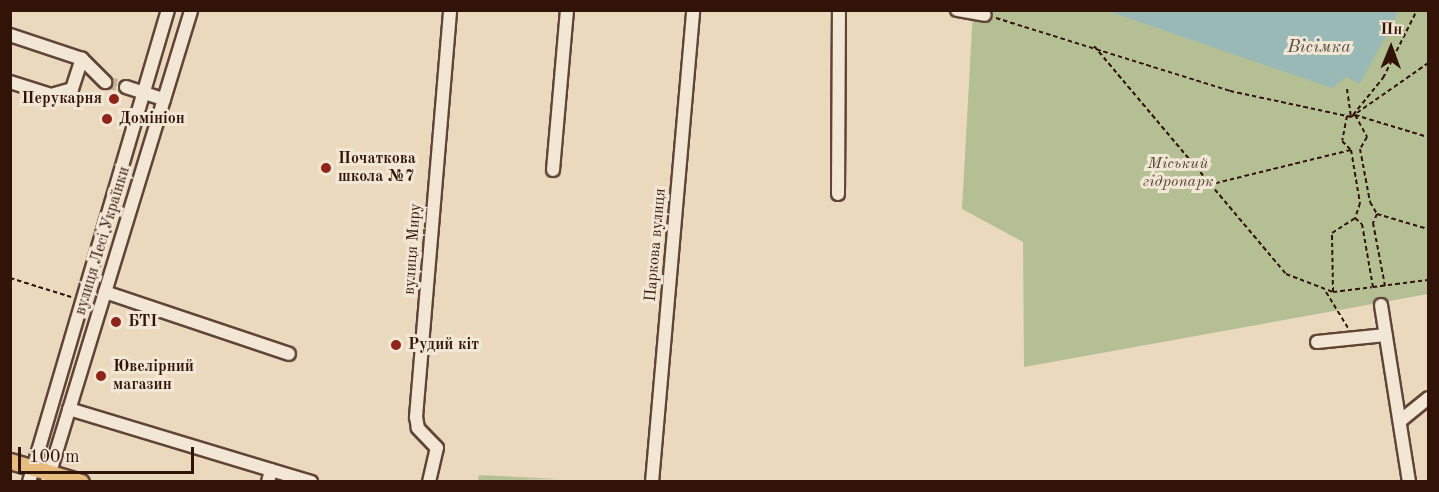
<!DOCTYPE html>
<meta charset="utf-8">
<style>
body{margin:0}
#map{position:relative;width:1439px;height:492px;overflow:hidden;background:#ebd9be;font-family:"Old Standard TT",serif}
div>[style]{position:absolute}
.green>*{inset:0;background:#b4c094}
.water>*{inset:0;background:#99b9b7}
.minor-tunnel>*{height:12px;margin-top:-6px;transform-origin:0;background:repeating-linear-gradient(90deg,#c6b199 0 12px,transparent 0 18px)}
.path>*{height:2px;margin-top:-1px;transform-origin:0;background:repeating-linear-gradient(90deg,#311307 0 4.5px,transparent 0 7.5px)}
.roads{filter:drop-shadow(2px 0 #604435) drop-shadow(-2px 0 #604435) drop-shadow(0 2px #604435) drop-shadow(0 -2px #604435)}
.minor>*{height:12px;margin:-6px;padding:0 6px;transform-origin:6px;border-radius:6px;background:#f2e6d5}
.major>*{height:15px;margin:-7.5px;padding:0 7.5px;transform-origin:7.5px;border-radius:7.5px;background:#e6bc7f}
.dots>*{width:16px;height:16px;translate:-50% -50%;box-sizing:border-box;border:3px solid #f2e6d5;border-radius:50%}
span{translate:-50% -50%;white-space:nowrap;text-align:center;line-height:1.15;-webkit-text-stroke:6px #f2e6d5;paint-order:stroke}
.poi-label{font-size:16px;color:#311307;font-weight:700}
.right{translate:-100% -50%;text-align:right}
.left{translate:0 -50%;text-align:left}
.park-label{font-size:16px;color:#584731;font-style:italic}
.street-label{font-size:16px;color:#311307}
.water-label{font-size:18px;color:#554d45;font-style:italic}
.frame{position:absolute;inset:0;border:12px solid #311307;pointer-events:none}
.north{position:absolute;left:1361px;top:18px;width:60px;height:60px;-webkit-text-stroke:4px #f2e6d5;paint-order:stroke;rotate:1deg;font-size:16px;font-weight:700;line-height:24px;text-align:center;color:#311307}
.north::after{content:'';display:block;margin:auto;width:21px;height:27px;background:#311307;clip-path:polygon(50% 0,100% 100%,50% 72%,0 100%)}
.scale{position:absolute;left:18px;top:447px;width:176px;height:27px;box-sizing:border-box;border:3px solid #311307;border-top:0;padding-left:8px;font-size:18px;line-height:21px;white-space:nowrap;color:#311307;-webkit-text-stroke:4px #f2e6d5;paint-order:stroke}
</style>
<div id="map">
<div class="green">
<div style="clip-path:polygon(973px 11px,1428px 11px,1428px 294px,1024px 367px,1023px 242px,962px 209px)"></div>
<div style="clip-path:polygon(479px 475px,560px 479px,478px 481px)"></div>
</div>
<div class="water">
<div style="clip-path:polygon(1108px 11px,1399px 11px,1360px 84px,1346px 77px,1332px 88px)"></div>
</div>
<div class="minor-tunnel">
<div style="left:105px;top:82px;width:22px;rotate:13deg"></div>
</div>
<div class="path">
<div style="left:996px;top:18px;width:245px;rotate:17.3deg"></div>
<div style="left:1230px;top:91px;width:124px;rotate:12.1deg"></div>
<div style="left:1351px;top:117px;width:94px;rotate:-35deg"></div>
<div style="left:1094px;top:46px;width:298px;rotate:49.9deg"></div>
<div style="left:1286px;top:274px;width:50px;rotate:21deg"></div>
<div style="left:1333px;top:292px;width:59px;rotate:-91deg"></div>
<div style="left:1332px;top:233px;width:27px;rotate:-33deg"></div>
<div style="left:1347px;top:89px;width:27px;rotate:82deg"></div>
<div style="left:1353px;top:115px;width:48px;rotate:-51deg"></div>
<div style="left:1383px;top:78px;width:76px;rotate:-63.4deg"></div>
<div style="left:1355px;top:115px;width:25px;rotate:61deg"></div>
<div style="left:1367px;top:137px;width:14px;rotate:120deg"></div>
<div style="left:1360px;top:149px;width:54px;rotate:79.3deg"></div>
<div style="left:1370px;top:202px;width:14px;rotate:60deg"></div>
<div style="left:1377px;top:214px;width:10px;rotate:114deg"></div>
<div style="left:1373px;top:223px;width:64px;rotate:79.2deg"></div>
<div style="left:1355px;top:115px;width:76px;rotate:16.8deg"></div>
<div style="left:1347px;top:116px;width:25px;rotate:101deg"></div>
<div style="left:1342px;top:141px;width:13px;rotate:45deg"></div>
<div style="left:1351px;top:150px;width:54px;rotate:80.4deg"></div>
<div style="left:1360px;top:203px;width:16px;rotate:108deg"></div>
<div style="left:1355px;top:218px;width:9px;rotate:41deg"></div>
<div style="left:1362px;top:224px;width:64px;rotate:80.1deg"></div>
<div style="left:1373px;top:287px;width:55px;rotate:-7.3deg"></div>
<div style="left:1208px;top:185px;width:147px;rotate:-13.8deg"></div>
<div style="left:1377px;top:214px;width:53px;rotate:16.4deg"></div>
<div style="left:10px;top:278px;width:64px;rotate:17.3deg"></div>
<div style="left:1326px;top:292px;width:42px;rotate:58.6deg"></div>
<div style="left:1333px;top:292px;width:39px;rotate:-7deg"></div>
</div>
<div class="roads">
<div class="minor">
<div style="left:957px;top:10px;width:28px;rotate:10deg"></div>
<div style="left:10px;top:35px;width:76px;rotate:18.4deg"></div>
<div style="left:10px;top:82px;width:43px;rotate:17.6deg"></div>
<div style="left:51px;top:95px;width:22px;rotate:-16deg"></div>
<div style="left:72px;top:89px;width:32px;rotate:-72deg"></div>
<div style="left:82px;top:59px;width:33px;rotate:45deg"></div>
<div style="left:126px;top:87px;width:40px;rotate:18deg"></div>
<div style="left:553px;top:170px;width:161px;rotate:-85deg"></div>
<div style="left:838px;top:194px;width:184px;rotate:-89.7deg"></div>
<div style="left:105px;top:292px;width:194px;rotate:18.6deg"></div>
<div style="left:1381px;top:305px;width:179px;rotate:81deg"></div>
<div style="left:1317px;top:342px;width:69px;rotate:-5.8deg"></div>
<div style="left:69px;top:409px;width:211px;rotate:16.8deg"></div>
<div style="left:271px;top:470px;width:12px;rotate:104deg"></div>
<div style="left:1400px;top:421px;width:36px;rotate:-39deg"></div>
<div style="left:271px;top:470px;width:42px;rotate:16.7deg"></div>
<div style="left:29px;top:482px;width:492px;rotate:-73.6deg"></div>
<div style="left:47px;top:482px;width:493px;rotate:-73deg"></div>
<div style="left:429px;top:482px;width:35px;rotate:-77deg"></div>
<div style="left:437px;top:448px;width:28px;rotate:-134deg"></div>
<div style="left:418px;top:428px;width:11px;rotate:-100deg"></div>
<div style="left:416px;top:417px;width:408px;rotate:-85.2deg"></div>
<div style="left:652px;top:482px;width:474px;rotate:-85deg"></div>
</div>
<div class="major">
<div style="left:10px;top:461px;width:74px;rotate:16.5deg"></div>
</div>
</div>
<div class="dots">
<div style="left:114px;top:99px;background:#8f2418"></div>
<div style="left:107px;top:119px;background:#8f2418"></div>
<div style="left:326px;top:168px;background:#8f2418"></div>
<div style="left:116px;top:322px;background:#8f2418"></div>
<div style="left:396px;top:345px;background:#8f2418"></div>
<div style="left:101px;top:376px;background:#8f2418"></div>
</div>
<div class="poi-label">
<span class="right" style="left:102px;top:99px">Перукарня</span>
<span class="left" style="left:119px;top:119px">Домiнiон</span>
<span class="left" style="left:338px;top:168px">Початкова<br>школа №7</span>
<span class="left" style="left:128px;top:322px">БТI</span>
<span class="left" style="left:408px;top:345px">Рудий кіт</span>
<span class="left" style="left:113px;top:376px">Ювелiрний<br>магазин</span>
</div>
<div class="park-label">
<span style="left:1178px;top:173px">Міський<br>гідропарк</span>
</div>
<div class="street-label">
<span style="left:103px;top:241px;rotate:-73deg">вулиця Лесі Українки</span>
<span style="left:656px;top:245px;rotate:-85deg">Паркова вулиця</span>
<span style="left:413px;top:249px;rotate:-86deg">вулиця Миру</span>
</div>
<div class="water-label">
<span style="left:1319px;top:47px">Вісімка</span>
</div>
<div class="frame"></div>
<div class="north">Пн</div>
<div class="scale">100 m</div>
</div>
